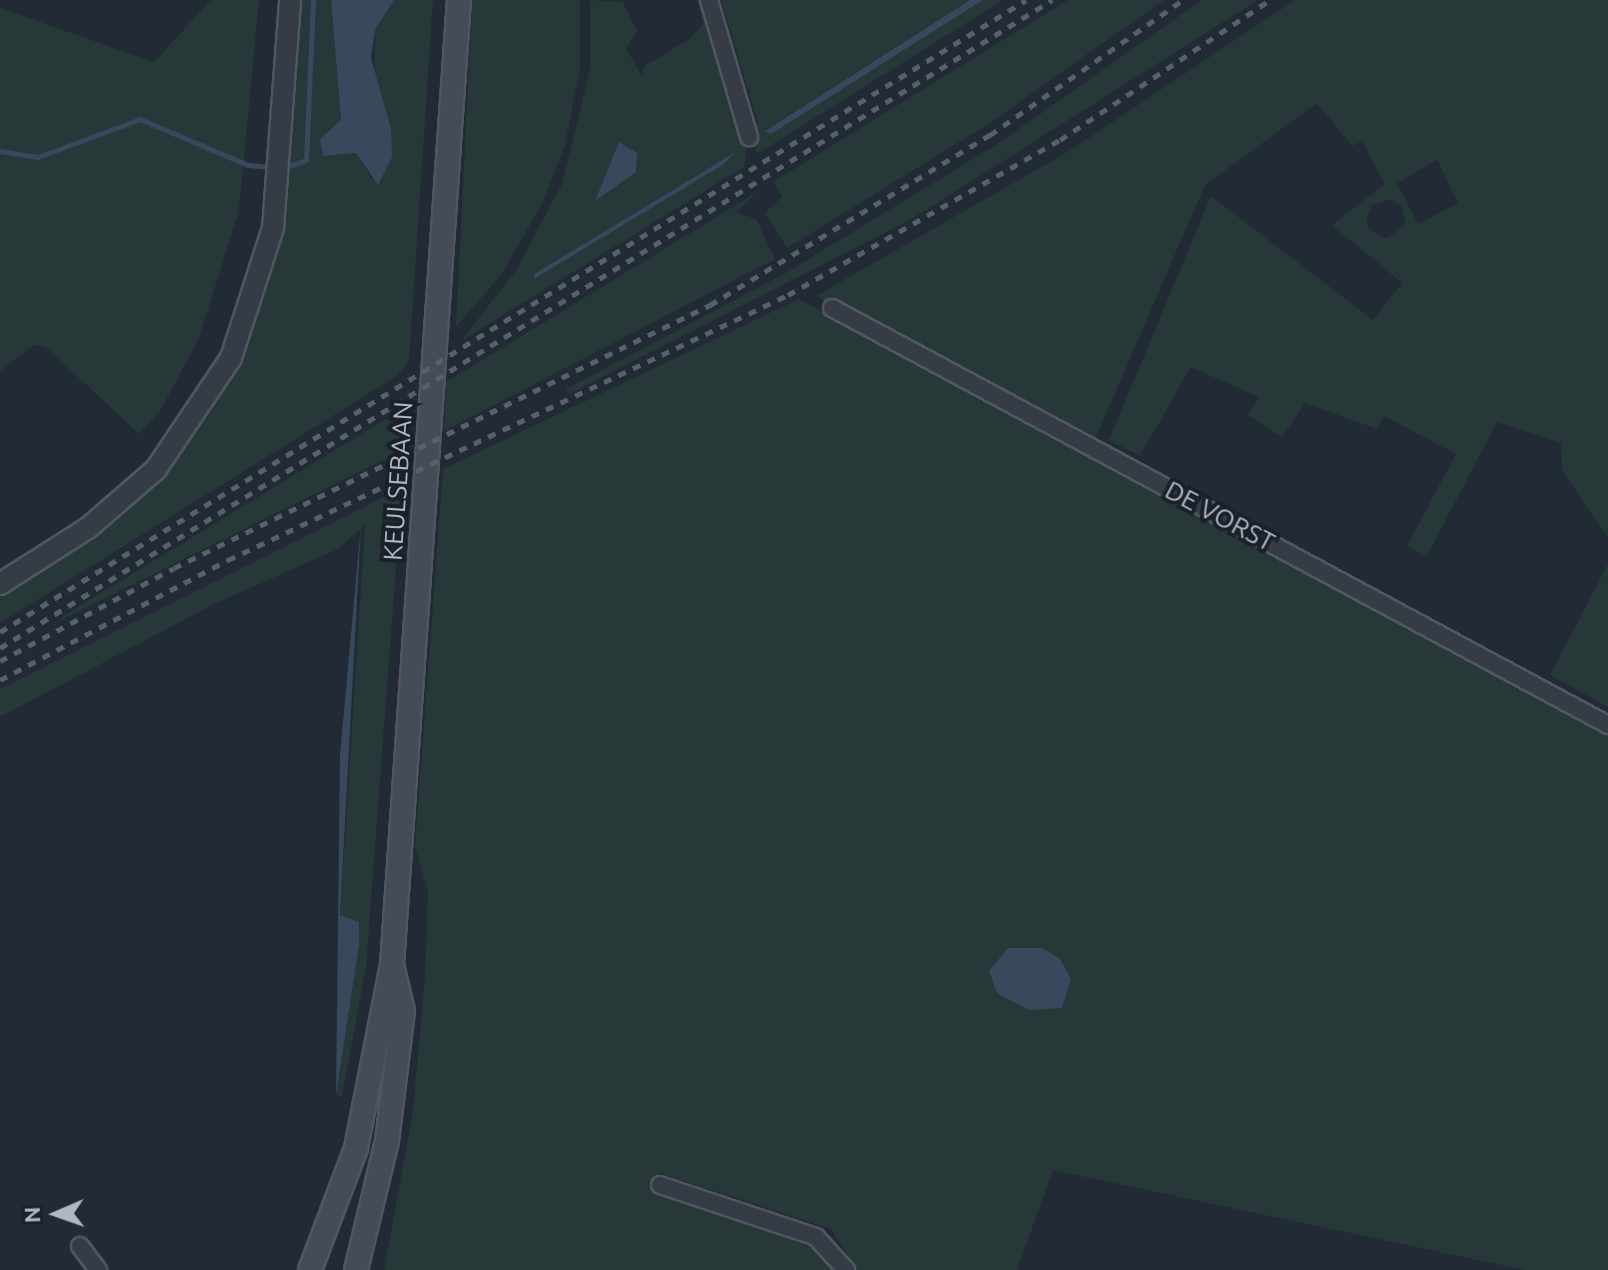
<!DOCTYPE html>
<style>
body{margin:0}
#map{position:relative;width:1608px;height:1270px;overflow:hidden;background:#222a35;font-family:Ubuntu,sans-serif}
div>[style]{position:absolute}
.green>*{inset:0;background:#273838}
.water>*{inset:0;background:#39495d}
.stream>*{height:5px;margin:-2.5px;padding:0 2.5px;transform-origin:2.5px;border-radius:2.5px;background:#39495d}
.roads{filter:drop-shadow(2px 0 #505760) drop-shadow(-2px 0 #505760) drop-shadow(0 2px #505760) drop-shadow(0 -2px #505760)}
.minor>*{height:16px;margin:-8px;padding:0 8px;transform-origin:8px;border-radius:8px;background:#353c45}
.tertiary>*{height:20px;margin:-10px;padding:0 10px;transform-origin:10px;border-radius:10px;background:#353c45}
.secondary>*{height:22px;margin:-11px;padding:0 11px;transform-origin:11px;border-radius:11px;background:#444c58}
.rail>*{height:5px;margin-top:-2.5px;transform-origin:0;background:repeating-linear-gradient(90deg,#57616c 0 8px,transparent 0 16px)}
span{translate:-50% -50%;white-space:nowrap;text-align:center;line-height:1.15;-webkit-text-stroke:8px #1b212a;paint-order:stroke}
.street-label{font-size:26px;color:#b0b7c2}
.north{position:absolute;left:16px;top:1174px;width:80px;height:80px;-webkit-text-stroke:6px #1b212a;paint-order:stroke;rotate:268deg;font-size:22px;font-weight:700;line-height:32px;text-align:center;color:#b0b7c2}
.north::after{content:'';display:block;margin:auto;width:28px;height:36px;background:#b0b7c2;clip-path:polygon(50% 0,100% 100%,50% 72%,0 100%)}
</style>
<div id="map">
<div class="green">
<div style="clip-path:polygon(211px 0,259px 0,239px 210px,199px 338px,160px 411px,139px 434px,45px 346px,34px 345px,0 371px,0 8px,154px 62px)"></div>
<div style="clip-path:polygon(296px 0,331px 0,341px 120px,324px 156px,357px 153px,372px 180px,391px 129px,374px 88px,375px 30px,394px 0,433px 0,409px 361px,397px 376px,0 623px,0 593px,93px 535px,162px 474px,207px 417px,247px 346px,282px 212px)"></div>
<div style="clip-path:polygon(472px 0,580px 0,580px 68px,565px 146px,542px 204px,500px 276px,456px 327px)"></div>
<div style="clip-path:polygon(evenodd,590px 0,623px 2px,637px 31px,626px 49px,642px 76px,644px 66px,690px 39px,703px 24px,697px 0,706px 0,747px 145px,744px 167px,461px 341px,517px 269px,562px 184px,590px 69px,590px 0,734px 153px,724px 164px,534px 279px,534px 274px,734px 153px)"></div>
<div style="clip-path:polygon(721px 0,970px 0,766px 130px,770px 134px,983px 0,1003px 0,757px 154px,749px 126px,758px 123px)"></div>
<div style="clip-path:polygon(1068px 0,1164px 0,987px 125px,787px 248px,765px 213px,782px 197px,773px 182px)"></div>
<div style="clip-path:polygon(1202px 0,1258px 0,910px 220px,569px 394px,566px 389px,784px 274px,999px 143px)"></div>
<div style="clip-path:polygon(evenodd,1295px 0,1608px 0,1608px 538px,1562px 470px,1561px 443px,1497px 422px,1427px 556px,1407px 546px,1456px 454px,1384px 416px,1377px 429px,1305px 403px,1282px 437px,1248px 415px,1259px 397px,1191px 367px,1140px 456px,1109px 440px,1211px 196px,1373px 320px,1402px 283px,1332px 225px,1385px 184px,1362px 141px,1352px 146px,1317px 103px,1205px 185px,1093px 444px,816px 296px,1069px 151px,1295px 0,1437px 160px,1458px 203px,1418px 224px,1397px 183px,1437px 160px,1295px 0,1390px 199px,1401px 206px,1406px 224px,1386px 239px,1369px 230px,1366px 217px,1372px 205px,1390px 199px)"></div>
<div style="clip-path:polygon(759px 191px,736px 212px,756px 219px,775px 259px,444px 431px,446px 382px)"></div>
<div style="clip-path:polygon(799px 299px,1608px 734px,1608px 1270px,1525px 1270px,1053px 1170px,1017px 1270px,857px 1270px,831px 1229px,660px 1173px,654px 1192px,811px 1247px,836px 1270px,384px 1270px,413px 1112px,425px 975px,428px 891px,415px 846px,443px 469px)"></div>
<div style="clip-path:polygon(407px 406px,405px 449px,61px 620px,60px 618px)"></div>
<div style="clip-path:polygon(402px 488px,366px 967px,342px 1096px,336px 1095px,359px 946px,359px 922px,340px 916px,365px 525px,338px 549px,214px 604px,0 717px,0 689px)"></div>
<div style="clip-path:polygon(1608px 564px,1608px 707px,1550px 675px)"></div>
</div>
<div class="water">
<div style="clip-path:polygon(331px 0,394px 0,375px 30px,371px 58px,391px 129px,392px 157px,378px 185px,356px 153px,323px 156px,320px 139px,341px 120px)"></div>
<div style="clip-path:polygon(970px 0,983px 0,771px 134px,765px 131px)"></div>
<div style="clip-path:polygon(619px 142px,637px 153px,636px 172px,595px 201px)"></div>
<div style="clip-path:polygon(734px 153px,724px 164px,534px 279px,534px 274px)"></div>
<div style="clip-path:polygon(361px 525px,340px 915px,359px 922px,359px 946px,336px 1095px,340px 755px)"></div>
<div style="clip-path:polygon(1008px 948px,1042px 948px,1060px 959px,1071px 979px,1062px 1008px,1029px 1010px,997px 993px,989px 971px)"></div>
</div>
<div class="stream">
<div style="left:0;top:151px;width:38px;rotate:9deg"></div>
<div style="left:38px;top:157px;width:109px;rotate:-20.4deg"></div>
<div style="left:140px;top:119px;width:117px;rotate:23.1deg"></div>
<div style="left:248px;top:165px;width:25px;rotate:5deg"></div>
<div style="left:283px;top:168px;width:24px;rotate:-19deg"></div>
<div style="left:306px;top:160px;width:160px;rotate:-87.5deg"></div>
</div>
<div class="roads">
<div class="minor">
<div style="left:709px;top:0;width:143px;rotate:73.7deg"></div>
<div style="left:832px;top:308px;width:881px;rotate:28.25deg"></div>
<div style="left:660px;top:1185px;width:164px;rotate:18.4deg"></div>
<div style="left:816px;top:1237px;width:45px;rotate:47.7deg"></div>
<div style="left:80px;top:1246px;width:30px;rotate:53deg"></div>
</div>
<div class="tertiary">
<div style="left:0;top:584px;width:104px;rotate:-32.5deg"></div>
<div style="left:88px;top:528px;width:90px;rotate:-40.9deg"></div>
<div style="left:156px;top:469px;width:134px;rotate:-56deg"></div>
<div style="left:231px;top:358px;width:137px;rotate:-72.1deg"></div>
<div style="left:273px;top:228px;width:229px;rotate:-85.7deg"></div>
</div>
<div class="secondary">
<div style="left:310px;top:1270px;width:130px;rotate:-69.3deg"></div>
<div style="left:356px;top:1148px;width:187px;rotate:-78.9deg"></div>
<div style="left:392px;top:965px;width:967px;rotate:-86.03deg"></div>
<div style="left:356px;top:1270px;width:133px;rotate:-76.5deg"></div>
<div style="left:387px;top:1141px;width:131px;rotate:-83deg"></div>
<div style="left:403px;top:1011px;width:43px;rotate:-103.4deg"></div>
</div>
</div>
<div class="rail">
<div style="left:0;top:632px;width:1205px;rotate:-31.63deg"></div>
<div style="left:0;top:648px;width:1236px;rotate:-31.63deg"></div>
<div style="left:0;top:661px;width:197px;rotate:-28.1deg"></div>
<div style="left:174px;top:568px;width:597px;rotate:-26.14deg"></div>
<div style="left:710px;top:305px;width:328px;rotate:-31.3deg"></div>
<div style="left:990px;top:135px;width:236px;rotate:-35deg"></div>
<div style="left:0;top:680px;width:258px;rotate:-27.8deg"></div>
<div style="left:228px;top:560px;width:620px;rotate:-25.32deg"></div>
<div style="left:788px;top:295px;width:313px;rotate:-29.7deg"></div>
<div style="left:1060px;top:140px;width:252px;rotate:-33.7deg"></div>
</div>
<div class="street-label">
<span style="left:398px;top:481px;rotate:-86deg">KEULSEBAAN</span>
<span style="left:1220px;top:516px;rotate:28deg">DE VORST</span>
</div>
<div class="north">N</div>
</div>
